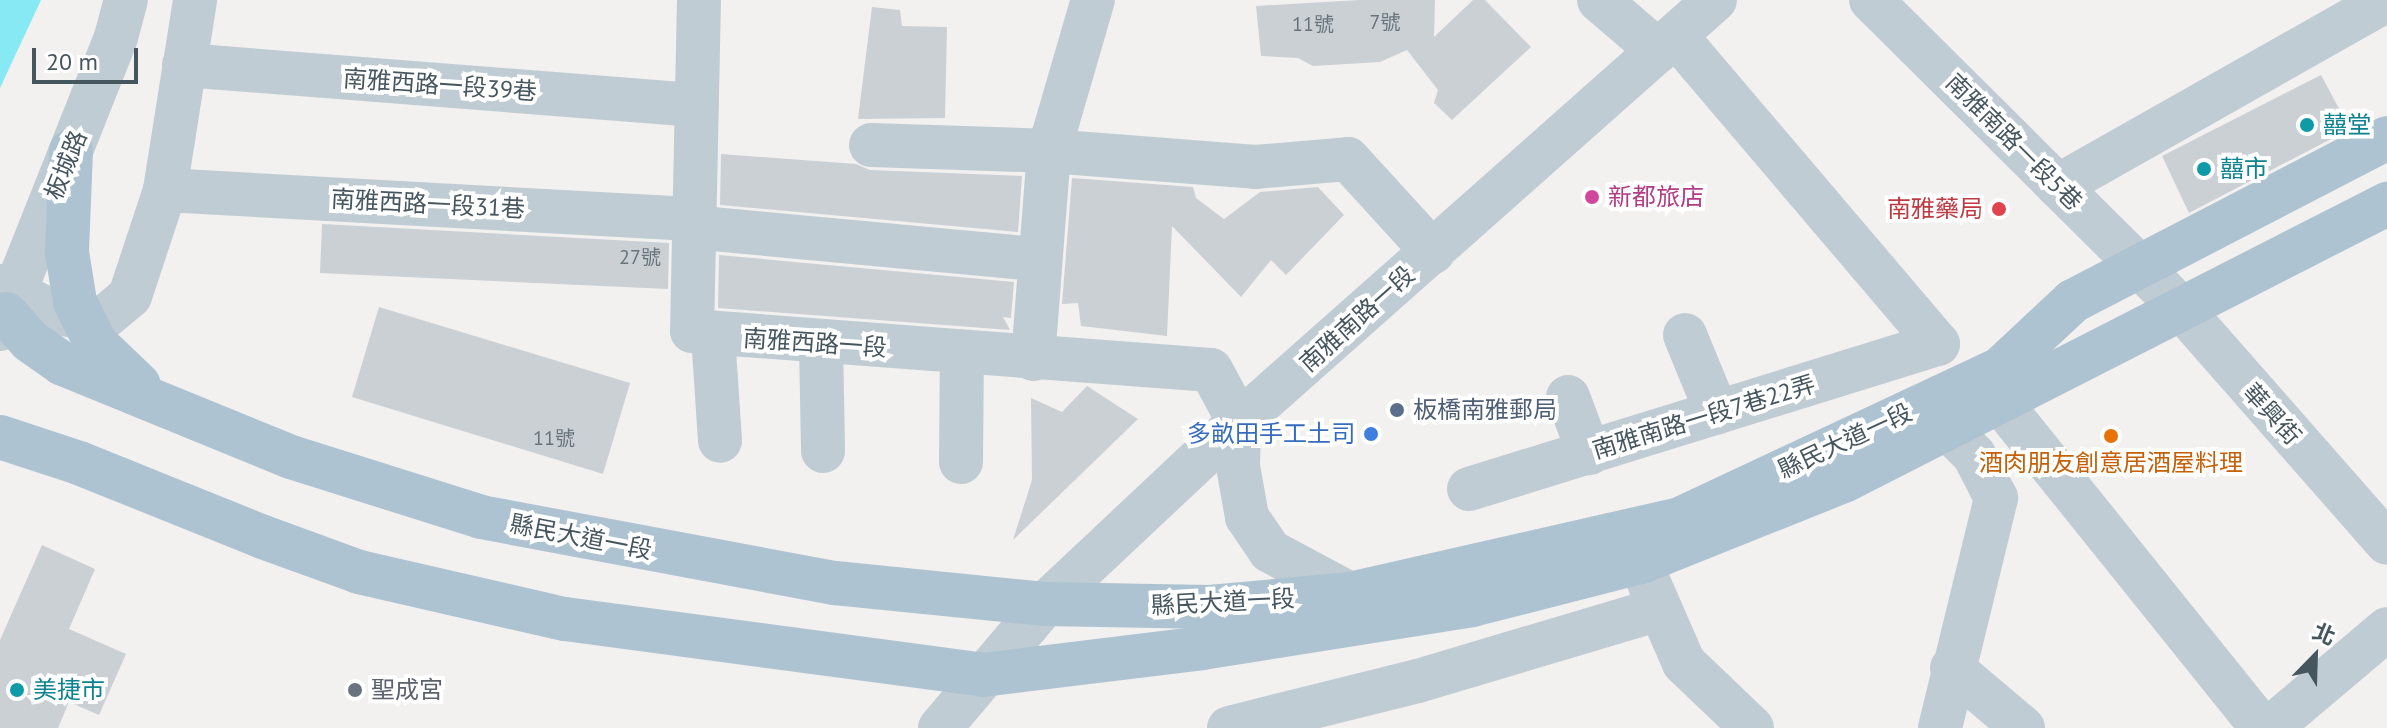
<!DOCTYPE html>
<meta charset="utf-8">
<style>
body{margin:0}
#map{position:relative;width:2387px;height:728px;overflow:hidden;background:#f3f0f0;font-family:"PT Sans","Noto Sans TC",sans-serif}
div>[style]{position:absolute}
.water>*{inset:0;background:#86e9f3}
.building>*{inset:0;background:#cbd0d5}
.minor>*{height:44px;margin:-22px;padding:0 22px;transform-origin:22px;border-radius:22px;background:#c0ccd3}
.major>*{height:44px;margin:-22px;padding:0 22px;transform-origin:22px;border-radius:22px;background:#aec3d1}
.minor-bridge>*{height:44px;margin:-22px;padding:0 22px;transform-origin:22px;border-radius:22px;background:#c0ccd3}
.major-bridge>*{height:44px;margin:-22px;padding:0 22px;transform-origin:22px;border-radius:22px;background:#aec3d1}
.dots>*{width:22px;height:22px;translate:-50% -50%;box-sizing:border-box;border:4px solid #fff;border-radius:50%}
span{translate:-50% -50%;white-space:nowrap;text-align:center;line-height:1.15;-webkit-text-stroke:8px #fff;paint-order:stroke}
.number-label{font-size:20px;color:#67747c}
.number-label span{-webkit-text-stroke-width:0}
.street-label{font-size:24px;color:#46565f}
.culture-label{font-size:24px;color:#0d838f}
.left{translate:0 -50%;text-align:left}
.hotel-label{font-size:24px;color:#b23c85}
.health-label{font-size:24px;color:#be3a42}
.right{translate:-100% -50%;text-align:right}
.service-label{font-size:24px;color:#4e5e75}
.shop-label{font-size:24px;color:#366cbe}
.food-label{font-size:24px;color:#c56008}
.worship-label{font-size:24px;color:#5b616d}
.north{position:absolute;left:2275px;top:616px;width:80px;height:80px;-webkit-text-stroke:6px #fff;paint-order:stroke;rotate:23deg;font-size:22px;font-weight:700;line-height:32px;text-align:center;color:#46565f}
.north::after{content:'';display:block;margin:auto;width:28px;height:36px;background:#46565f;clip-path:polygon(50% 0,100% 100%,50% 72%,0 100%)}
.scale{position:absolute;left:32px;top:48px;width:106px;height:36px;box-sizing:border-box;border:4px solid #46565f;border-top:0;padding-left:10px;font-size:24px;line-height:28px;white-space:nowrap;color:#46565f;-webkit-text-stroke:6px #fff;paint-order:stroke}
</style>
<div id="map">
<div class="water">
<div style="clip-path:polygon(0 0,41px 0,0 88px)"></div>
</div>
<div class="building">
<div style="clip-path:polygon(1359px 0,1435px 0,1434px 37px,1473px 0,1485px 0,1531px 47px,1452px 120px,1434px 103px,1438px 90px,1407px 50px,1380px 62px,1313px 66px,1298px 58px,1261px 56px,1256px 6px)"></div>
<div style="clip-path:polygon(872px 7px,900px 10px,902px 26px,947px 27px,945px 118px,858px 119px)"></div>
<div style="clip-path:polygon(2321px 75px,2350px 129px,2189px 213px,2162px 156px)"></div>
<div style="clip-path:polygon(721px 154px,856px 164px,870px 170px,1022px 176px,1018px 232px,720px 205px)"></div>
<div style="clip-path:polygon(1072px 178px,1193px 187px,1196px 198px,1224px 219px,1260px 192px,1318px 187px,1344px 215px,1286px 275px,1271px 260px,1241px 297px,1172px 226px,1167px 336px,1081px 326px,1078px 303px,1062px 304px)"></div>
<div style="clip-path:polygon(322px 224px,669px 243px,668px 289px,320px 273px)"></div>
<div style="clip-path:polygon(719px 255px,1014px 282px,1011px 318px,1003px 317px,1010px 330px,718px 308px)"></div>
<div style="clip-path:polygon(379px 307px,630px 383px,603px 474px,352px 397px)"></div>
<div style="clip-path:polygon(1087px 386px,1138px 419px,1013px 540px,1032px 480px,1031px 398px,1062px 412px)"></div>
<div style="clip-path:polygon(42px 545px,95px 569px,69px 629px,126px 654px,99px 715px,69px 702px,58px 728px,0 728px,0 640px)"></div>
</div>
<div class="minor">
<div style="left:699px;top:0;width:331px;rotate:91.2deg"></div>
<div style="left:692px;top:331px;width:520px;rotate:4.3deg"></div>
<div style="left:1211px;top:370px;width:59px;rotate:61.7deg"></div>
<div style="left:1239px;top:422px;width:44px;rotate:91.3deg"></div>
<div style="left:1238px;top:466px;width:52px;rotate:80deg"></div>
<div style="left:1247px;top:517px;width:41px;rotate:55.9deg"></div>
<div style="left:1270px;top:551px;width:91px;rotate:28.3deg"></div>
<div style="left:1599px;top:0;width:78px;rotate:40.8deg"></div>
<div style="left:1871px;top:0;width:434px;rotate:44.8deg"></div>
<div style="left:2179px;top:306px;width:315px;rotate:48.7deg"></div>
<div style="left:116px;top:37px;width:38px;rotate:-75deg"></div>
<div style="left:184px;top:65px;width:514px;rotate:4.47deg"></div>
<div style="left:871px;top:145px;width:178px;rotate:1.9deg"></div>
<div style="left:1049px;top:151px;width:207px;rotate:4.4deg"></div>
<div style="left:1255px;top:167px;width:93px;rotate:-4.9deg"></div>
<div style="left:1348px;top:159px;width:126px;rotate:47.6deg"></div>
<div style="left:2058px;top:186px;width:378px;rotate:-29.5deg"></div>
<div style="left:165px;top:190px;width:527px;rotate:3.16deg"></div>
<div style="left:691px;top:227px;width:347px;rotate:5.3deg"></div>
<div style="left:0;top:286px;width:58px;rotate:25.7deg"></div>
<div style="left:52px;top:311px;width:48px;rotate:13.2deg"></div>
<div style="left:99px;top:322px;width:40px;rotate:-40deg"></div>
<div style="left:130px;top:296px;width:112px;rotate:-71.7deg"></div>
<div style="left:165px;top:190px;width:192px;rotate:-81deg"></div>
<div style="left:713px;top:335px;width:106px;rotate:86.2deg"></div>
<div style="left:1685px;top:335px;width:84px;rotate:67.7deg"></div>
<div style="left:821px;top:344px;width:107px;rotate:88.9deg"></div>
<div style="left:1033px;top:359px;width:209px;rotate:-85.6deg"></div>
<div style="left:1049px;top:151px;width:157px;rotate:-73.8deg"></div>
<div style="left:1568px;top:397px;width:60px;rotate:69.4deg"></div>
<div style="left:2000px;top:402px;width:418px;rotate:51.2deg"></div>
<div style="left:961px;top:462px;width:108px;rotate:-89.5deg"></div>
<div style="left:1469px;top:489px;width:491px;rotate:-17.2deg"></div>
<div style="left:1938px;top:344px;width:404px;rotate:-130.4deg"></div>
<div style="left:1649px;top:583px;width:87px;rotate:66.4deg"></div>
<div style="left:1684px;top:663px;width:94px;rotate:43.7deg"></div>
<div style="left:1952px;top:668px;width:93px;rotate:40.2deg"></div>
<div style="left:940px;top:728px;width:162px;rotate:-49.7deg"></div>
<div style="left:1045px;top:604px;width:266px;rotate:-43.2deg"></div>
<div style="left:1239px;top:422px;width:636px;rotate:-41.56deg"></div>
<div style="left:1229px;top:728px;width:195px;rotate:-14deg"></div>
<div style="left:1418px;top:681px;width:252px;rotate:-16.6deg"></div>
<div style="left:1940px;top:728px;width:237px;rotate:-76.3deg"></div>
<div style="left:1996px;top:498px;width:48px;rotate:-117.1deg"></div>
<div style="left:1974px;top:455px;width:37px;rotate:-135deg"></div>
<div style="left:2270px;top:728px;width:153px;rotate:-40.2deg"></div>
</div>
<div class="major">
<div style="left:291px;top:457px;width:199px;rotate:17.5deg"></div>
<div style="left:481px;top:517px;width:360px;rotate:10.6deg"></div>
<div style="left:835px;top:583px;width:211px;rotate:5.7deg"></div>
<div style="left:1045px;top:604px;width:165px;rotate:1deg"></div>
<div style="left:1210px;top:607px;width:141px;rotate:-5.3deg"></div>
<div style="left:1350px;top:594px;width:338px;rotate:-12.8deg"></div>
<div style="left:1680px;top:519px;width:353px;rotate:-25.1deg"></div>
<div style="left:2000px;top:369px;width:100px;rotate:-43deg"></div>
<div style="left:2073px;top:301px;width:354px;rotate:-27.4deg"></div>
<div style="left:263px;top:537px;width:102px;rotate:20deg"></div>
<div style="left:359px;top:572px;width:211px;rotate:12.9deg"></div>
<div style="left:565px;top:619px;width:422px;rotate:7.6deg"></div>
<div style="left:983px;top:675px;width:221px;rotate:-7deg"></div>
<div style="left:1202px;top:648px;width:273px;rotate:-9deg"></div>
<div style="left:1472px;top:605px;width:174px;rotate:-14.3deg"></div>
<div style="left:1641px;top:562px;width:219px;rotate:-21.8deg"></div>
<div style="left:1844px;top:481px;width:610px;rotate:-27.03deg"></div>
</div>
<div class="minor-bridge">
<div style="left:0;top:329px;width:314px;rotate:-68.3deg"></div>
</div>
<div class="major-bridge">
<div style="left:71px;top:151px;width:101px;rotate:92.3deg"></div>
<div style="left:67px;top:252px;width:51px;rotate:80.9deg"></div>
<div style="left:75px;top:302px;width:47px;rotate:63.4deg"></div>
<div style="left:96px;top:344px;width:59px;rotate:43.6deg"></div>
<div style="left:6px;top:314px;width:36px;rotate:48deg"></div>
<div style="left:30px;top:341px;width:40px;rotate:34.9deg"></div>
<div style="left:63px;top:364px;width:246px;rotate:22.2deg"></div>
<div style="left:0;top:437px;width:83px;rotate:18.2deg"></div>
<div style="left:79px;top:463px;width:198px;rotate:21.9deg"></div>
</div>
<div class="dots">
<div style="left:2307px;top:125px;background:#0f9aa8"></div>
<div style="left:2204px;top:169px;background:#0f9aa8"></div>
<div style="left:1592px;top:197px;background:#d1479c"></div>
<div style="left:1999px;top:209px;background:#e0444e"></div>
<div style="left:1397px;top:410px;background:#5c6f8a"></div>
<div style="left:1371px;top:434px;background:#3f7fe0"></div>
<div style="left:2111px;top:436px;background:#e8710a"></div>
<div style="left:17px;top:690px;background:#0f9aa8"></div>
<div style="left:355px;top:690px;background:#6b7280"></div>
</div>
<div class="number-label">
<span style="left:1385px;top:22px">7號</span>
<span style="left:1313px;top:24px">11號</span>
<span style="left:640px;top:257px">27號</span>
<span style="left:554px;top:438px">11號</span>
</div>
<div class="street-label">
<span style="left:440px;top:85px;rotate:4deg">南雅西路一段39巷</span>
<span style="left:2014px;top:142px;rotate:45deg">南雅南路一段5巷</span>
<span style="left:66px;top:165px;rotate:-68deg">板城路</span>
<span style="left:428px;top:204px;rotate:3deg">南雅西路一段31巷</span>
<span style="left:1357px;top:319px;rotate:-42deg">南雅南路一段</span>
<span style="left:815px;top:343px;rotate:4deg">南雅西路一段</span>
<span style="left:2272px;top:414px;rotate:48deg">華興街</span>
<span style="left:1704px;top:417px;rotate:-17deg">南雅南路一段7巷22弄</span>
<span style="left:1845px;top:441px;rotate:-25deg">縣民大道一段</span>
<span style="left:581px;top:537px;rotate:11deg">縣民大道一段</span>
<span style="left:1223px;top:602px;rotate:-3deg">縣民大道一段</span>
</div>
<div class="culture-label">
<span class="left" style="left:2323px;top:125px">囍堂</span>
<span class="left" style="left:2220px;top:169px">囍市</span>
<span class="left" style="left:33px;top:690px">美捷市</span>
</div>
<div class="hotel-label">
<span class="left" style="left:1608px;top:197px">新都旅店</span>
</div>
<div class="health-label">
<span class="right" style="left:1983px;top:209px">南雅藥局</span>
</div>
<div class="service-label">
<span class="left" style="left:1413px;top:410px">板橋南雅郵局</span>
</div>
<div class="shop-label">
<span class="right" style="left:1355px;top:434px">多畝田手工土司</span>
</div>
<div class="food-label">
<span style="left:2111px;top:463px">酒肉朋友創意居酒屋料理</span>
</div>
<div class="worship-label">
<span class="left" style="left:371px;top:690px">聖成宮</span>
</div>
<div class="north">北</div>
<div class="scale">20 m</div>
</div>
